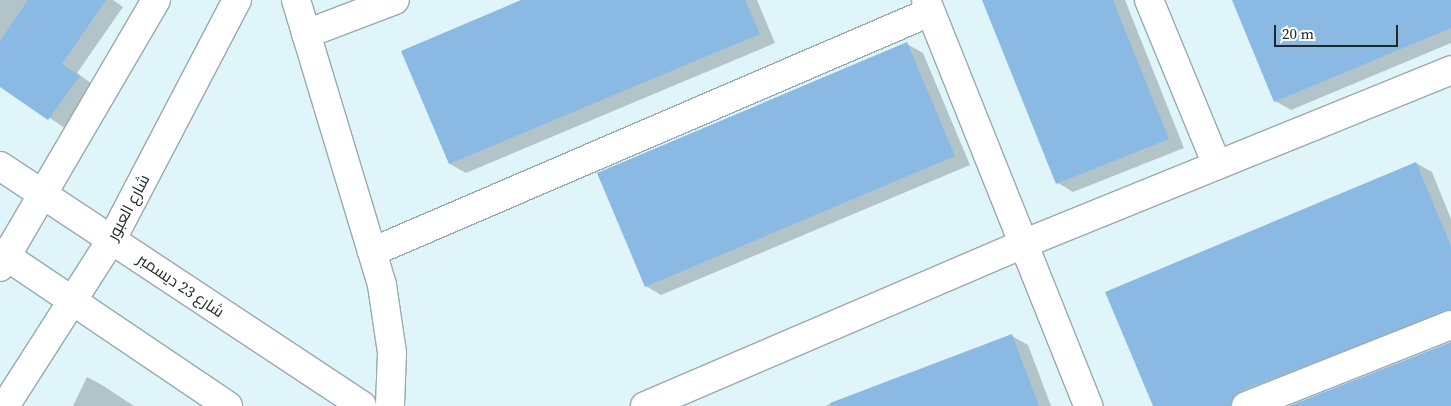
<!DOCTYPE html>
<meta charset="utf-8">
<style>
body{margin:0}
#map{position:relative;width:1451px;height:406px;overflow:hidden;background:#e0f5fa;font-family:"Source Serif 4",Cairo,serif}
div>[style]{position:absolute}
.shadow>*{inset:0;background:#0003}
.building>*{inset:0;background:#8abae4}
.roads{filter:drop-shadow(1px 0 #97aab0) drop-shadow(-1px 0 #97aab0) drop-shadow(0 1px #97aab0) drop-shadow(0 -1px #97aab0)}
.minor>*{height:28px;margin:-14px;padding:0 14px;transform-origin:14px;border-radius:14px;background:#fff}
.tertiary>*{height:28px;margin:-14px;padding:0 14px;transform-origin:14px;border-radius:14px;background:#fff}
.primary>*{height:28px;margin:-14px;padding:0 14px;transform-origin:14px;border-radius:14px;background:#fff}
span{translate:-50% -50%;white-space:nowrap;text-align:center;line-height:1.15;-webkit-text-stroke:4px #fff;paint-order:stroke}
.street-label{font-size:16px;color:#20282a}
.scale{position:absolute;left:1274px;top:25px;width:124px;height:22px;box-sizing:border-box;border:2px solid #20282a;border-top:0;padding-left:6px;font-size:15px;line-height:18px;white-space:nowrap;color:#20282a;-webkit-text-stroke:4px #fff;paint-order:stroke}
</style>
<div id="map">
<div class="shadow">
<div style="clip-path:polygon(0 0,113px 0,123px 7px,77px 73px,95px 86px,65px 128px,0 85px)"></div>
<div style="clip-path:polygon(525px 0,757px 0,775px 43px,466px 173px,450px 164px)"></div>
<div style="clip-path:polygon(984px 0,1125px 0,1184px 148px,1073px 192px,1058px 183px)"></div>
<div style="clip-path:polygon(1233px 0,1451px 0,1451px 43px,1291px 110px,1275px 101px)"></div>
<div style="clip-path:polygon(907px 44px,923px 53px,970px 165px,661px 295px,646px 286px)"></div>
<div style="clip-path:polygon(1416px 163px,1432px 172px,1451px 219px,1451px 323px,1251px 406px,1155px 406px)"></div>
<div style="clip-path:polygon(1012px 336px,1028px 345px,1051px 406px,825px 406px)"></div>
<div style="clip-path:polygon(87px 377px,102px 385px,134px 406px,73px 406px)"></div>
</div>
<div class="building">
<div style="clip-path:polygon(28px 0,106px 0,62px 64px,80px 76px,48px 120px,0 87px,0 41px)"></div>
<div style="clip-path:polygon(521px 0,745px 0,760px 34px,449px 164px,401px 51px)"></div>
<div style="clip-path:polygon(982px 0,1113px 0,1169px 139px,1056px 184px)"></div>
<div style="clip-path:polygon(1232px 0,1451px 0,1451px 28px,1274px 102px)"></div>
<div style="clip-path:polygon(907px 42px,955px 156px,645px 287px,597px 173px)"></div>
<div style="clip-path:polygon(1416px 162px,1451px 246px,1451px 310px,1240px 391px,1231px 406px,1153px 406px,1105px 292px)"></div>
<div style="clip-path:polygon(1012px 334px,1039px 406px,831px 406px,830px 403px)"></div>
<div style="clip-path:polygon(1451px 342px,1451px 406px,1289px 406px)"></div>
</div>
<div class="roads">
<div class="minor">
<div style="left:296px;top:0;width:298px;rotate:73.2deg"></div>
<div style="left:382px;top:285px;width:69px;rotate:81.6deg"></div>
<div style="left:392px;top:353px;width:53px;rotate:92.2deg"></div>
<div style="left:926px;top:0;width:437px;rotate:68.2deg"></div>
<div style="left:1149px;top:0;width:178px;rotate:67.6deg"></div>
<div style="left:306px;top:34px;width:95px;rotate:-20.9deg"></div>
<div style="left:372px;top:252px;width:607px;rotate:-23.27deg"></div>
<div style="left:645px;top:406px;width:411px;rotate:-23.2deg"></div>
<div style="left:1023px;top:244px;width:462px;rotate:-22.1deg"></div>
<div style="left:1246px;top:406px;width:220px;rotate:-21.6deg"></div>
</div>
<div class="tertiary">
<div style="left:0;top:267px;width:309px;rotate:-59.7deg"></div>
<div style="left:5px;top:406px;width:198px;rotate:-57.4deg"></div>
<div style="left:112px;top:239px;width:270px;rotate:-62.4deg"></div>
</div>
<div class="primary">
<div style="left:0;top:166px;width:434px;rotate:33.5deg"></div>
<div style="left:0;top:252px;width:275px;rotate:34deg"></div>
</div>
</div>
<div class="street-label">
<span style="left:128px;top:207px;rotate:-62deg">شارع العبور</span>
<span style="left:181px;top:285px;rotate:34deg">شارع 23 ديسمبر</span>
</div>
<div class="scale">20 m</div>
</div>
